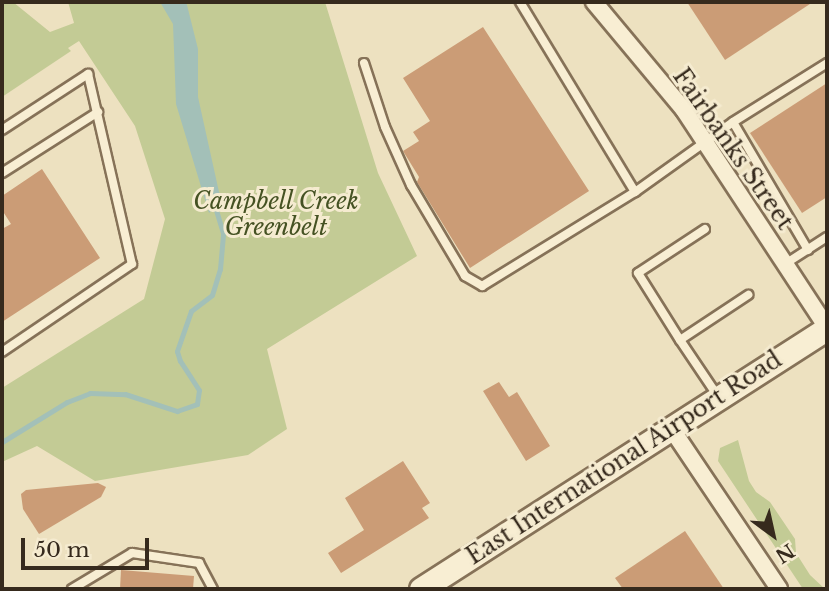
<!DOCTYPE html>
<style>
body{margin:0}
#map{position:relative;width:829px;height:591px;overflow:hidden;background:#ede1c0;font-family:"Libre Baskerville",serif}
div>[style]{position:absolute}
.green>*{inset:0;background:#c3cb95}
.water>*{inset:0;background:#a3c0b8}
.stream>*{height:5px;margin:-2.5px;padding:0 2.5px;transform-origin:2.5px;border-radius:2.5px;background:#a3c0b8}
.building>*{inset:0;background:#cb9c76}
.roads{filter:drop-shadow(2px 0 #867258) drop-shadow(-2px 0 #867258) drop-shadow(0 2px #867258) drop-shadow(0 -2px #867258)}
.lane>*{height:8px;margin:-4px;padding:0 4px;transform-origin:4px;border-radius:4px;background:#f8eed3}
.street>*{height:16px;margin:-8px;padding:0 8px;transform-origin:8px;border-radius:8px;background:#f8eed3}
.secondary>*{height:23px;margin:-11.5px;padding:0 11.5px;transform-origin:11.5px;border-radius:11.5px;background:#f8eed3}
span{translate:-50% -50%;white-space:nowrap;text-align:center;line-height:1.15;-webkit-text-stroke:6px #f5ebd0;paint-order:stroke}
.street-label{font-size:23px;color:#362a1d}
.park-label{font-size:23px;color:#455223;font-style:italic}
.frame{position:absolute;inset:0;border:4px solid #362a1d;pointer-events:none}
.north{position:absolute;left:738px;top:500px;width:70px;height:70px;-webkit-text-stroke:5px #f5ebd0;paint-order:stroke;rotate:147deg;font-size:19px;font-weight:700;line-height:28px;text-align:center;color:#362a1d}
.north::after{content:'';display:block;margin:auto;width:24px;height:32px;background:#362a1d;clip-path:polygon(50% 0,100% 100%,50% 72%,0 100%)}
.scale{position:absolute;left:21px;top:538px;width:128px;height:32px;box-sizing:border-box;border:4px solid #362a1d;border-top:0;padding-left:9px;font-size:21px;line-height:24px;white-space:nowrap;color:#362a1d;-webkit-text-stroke:5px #f5ebd0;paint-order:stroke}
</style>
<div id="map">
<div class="green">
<div style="clip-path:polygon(2px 2px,13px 2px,50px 32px,74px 23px,68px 2px,325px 2px,378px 173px,417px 256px,267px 349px,287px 429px,248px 455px,95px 481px,37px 446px,2px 462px,2px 388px,144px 299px,165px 219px,135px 126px,79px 41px,68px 48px,71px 51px,2px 97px)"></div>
<div style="clip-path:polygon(738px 440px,749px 481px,756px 492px,770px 502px,795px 539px,796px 553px,810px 575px,825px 589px,803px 589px,718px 461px,720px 448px)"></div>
</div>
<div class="water">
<div style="clip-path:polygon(160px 2px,186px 2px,187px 5px,198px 49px,198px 97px,219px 192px,224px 198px,209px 213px,176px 104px,173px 24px)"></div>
</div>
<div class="stream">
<div style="left:2px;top:442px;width:76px;rotate:-31.6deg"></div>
<div style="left:67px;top:402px;width:25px;rotate:-21deg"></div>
<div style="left:90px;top:393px;width:35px;rotate:2deg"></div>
<div style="left:125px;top:394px;width:55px;rotate:18.1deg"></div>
<div style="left:177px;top:411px;width:21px;rotate:-19deg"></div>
<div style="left:197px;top:404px;width:14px;rotate:-82deg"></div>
<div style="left:199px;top:390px;width:35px;rotate:-123deg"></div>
<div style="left:180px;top:361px;width:10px;rotate:-107deg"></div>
<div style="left:177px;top:351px;width:42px;rotate:-70.7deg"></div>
<div style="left:191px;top:311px;width:26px;rotate:-37deg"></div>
<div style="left:212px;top:295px;width:27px;rotate:-73deg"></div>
<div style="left:220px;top:269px;width:36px;rotate:-85deg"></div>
<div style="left:223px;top:233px;width:31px;rotate:-107deg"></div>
</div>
<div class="building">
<div style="clip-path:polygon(687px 2px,813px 2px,725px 60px)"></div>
<div style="clip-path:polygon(483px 27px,589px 191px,470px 268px,417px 182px,419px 177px,403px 151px,419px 141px,413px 132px,430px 121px,403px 78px)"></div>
<div style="clip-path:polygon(827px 83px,827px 197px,802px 213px,750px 133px)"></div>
<div style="clip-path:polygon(42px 169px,100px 258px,2px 322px,2px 229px,11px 224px,2px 210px,2px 196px)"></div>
<div style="clip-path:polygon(499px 382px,509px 397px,517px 392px,550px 446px,526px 461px,483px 391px)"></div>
<div style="clip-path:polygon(403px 461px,430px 503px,422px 508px,429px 518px,341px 573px,328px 553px,364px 530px,345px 498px)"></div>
<div style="clip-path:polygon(98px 483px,106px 487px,101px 497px,39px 534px,23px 509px,21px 494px,26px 490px)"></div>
<div style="clip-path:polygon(685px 531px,724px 589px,623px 589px,615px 578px)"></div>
<div style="clip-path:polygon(121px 570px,194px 576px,193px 589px,120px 589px)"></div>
</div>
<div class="roads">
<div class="lane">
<div style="left:520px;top:2px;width:222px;rotate:58.8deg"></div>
<div style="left:364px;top:63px;width:67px;rotate:71.8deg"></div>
<div style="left:385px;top:127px;width:64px;rotate:65.9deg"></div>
<div style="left:411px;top:185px;width:106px;rotate:59.3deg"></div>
<div style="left:465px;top:276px;width:20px;rotate:30deg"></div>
<div style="left:482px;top:286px;width:180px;rotate:-31.6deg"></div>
<div style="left:635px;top:192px;width:120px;rotate:-35.5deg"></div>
<div style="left:2px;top:130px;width:103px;rotate:-33.1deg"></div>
<div style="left:88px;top:74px;width:195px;rotate:77deg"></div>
<div style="left:132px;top:264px;width:157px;rotate:145.9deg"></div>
<div style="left:2px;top:173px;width:114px;rotate:-32.4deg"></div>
<div style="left:808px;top:250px;width:148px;rotate:-120.4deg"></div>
<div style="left:733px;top:122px;width:111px;rotate:-32.1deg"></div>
<div style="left:785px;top:264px;width:50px;rotate:-32.7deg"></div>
<div style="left:680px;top:340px;width:79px;rotate:-122.1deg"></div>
<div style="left:638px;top:273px;width:80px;rotate:-33.3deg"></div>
<div style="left:717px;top:395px;width:66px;rotate:-123.9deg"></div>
<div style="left:680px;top:340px;width:82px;rotate:-33.5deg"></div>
<div style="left:72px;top:589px;width:70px;rotate:-31deg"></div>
<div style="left:132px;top:553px;width:68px;rotate:8.5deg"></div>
<div style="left:199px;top:563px;width:30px;rotate:62deg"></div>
</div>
<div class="street">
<div style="left:594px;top:2px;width:141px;rotate:50.2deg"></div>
<div style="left:684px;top:110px;width:261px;rotate:56.7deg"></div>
<div style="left:671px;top:428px;width:194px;rotate:56.1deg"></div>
</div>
<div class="secondary">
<div style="left:421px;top:589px;width:483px;rotate:-32.7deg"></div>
</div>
</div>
<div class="street-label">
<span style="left:733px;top:149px;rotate:55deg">Fairbanks Street</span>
<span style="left:624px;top:458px;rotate:-33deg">East International Airport Road</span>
</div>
<div class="park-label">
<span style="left:276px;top:214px">Campbell Creek<br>Greenbelt</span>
</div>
<div class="frame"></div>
<div class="north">N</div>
<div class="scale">50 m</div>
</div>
